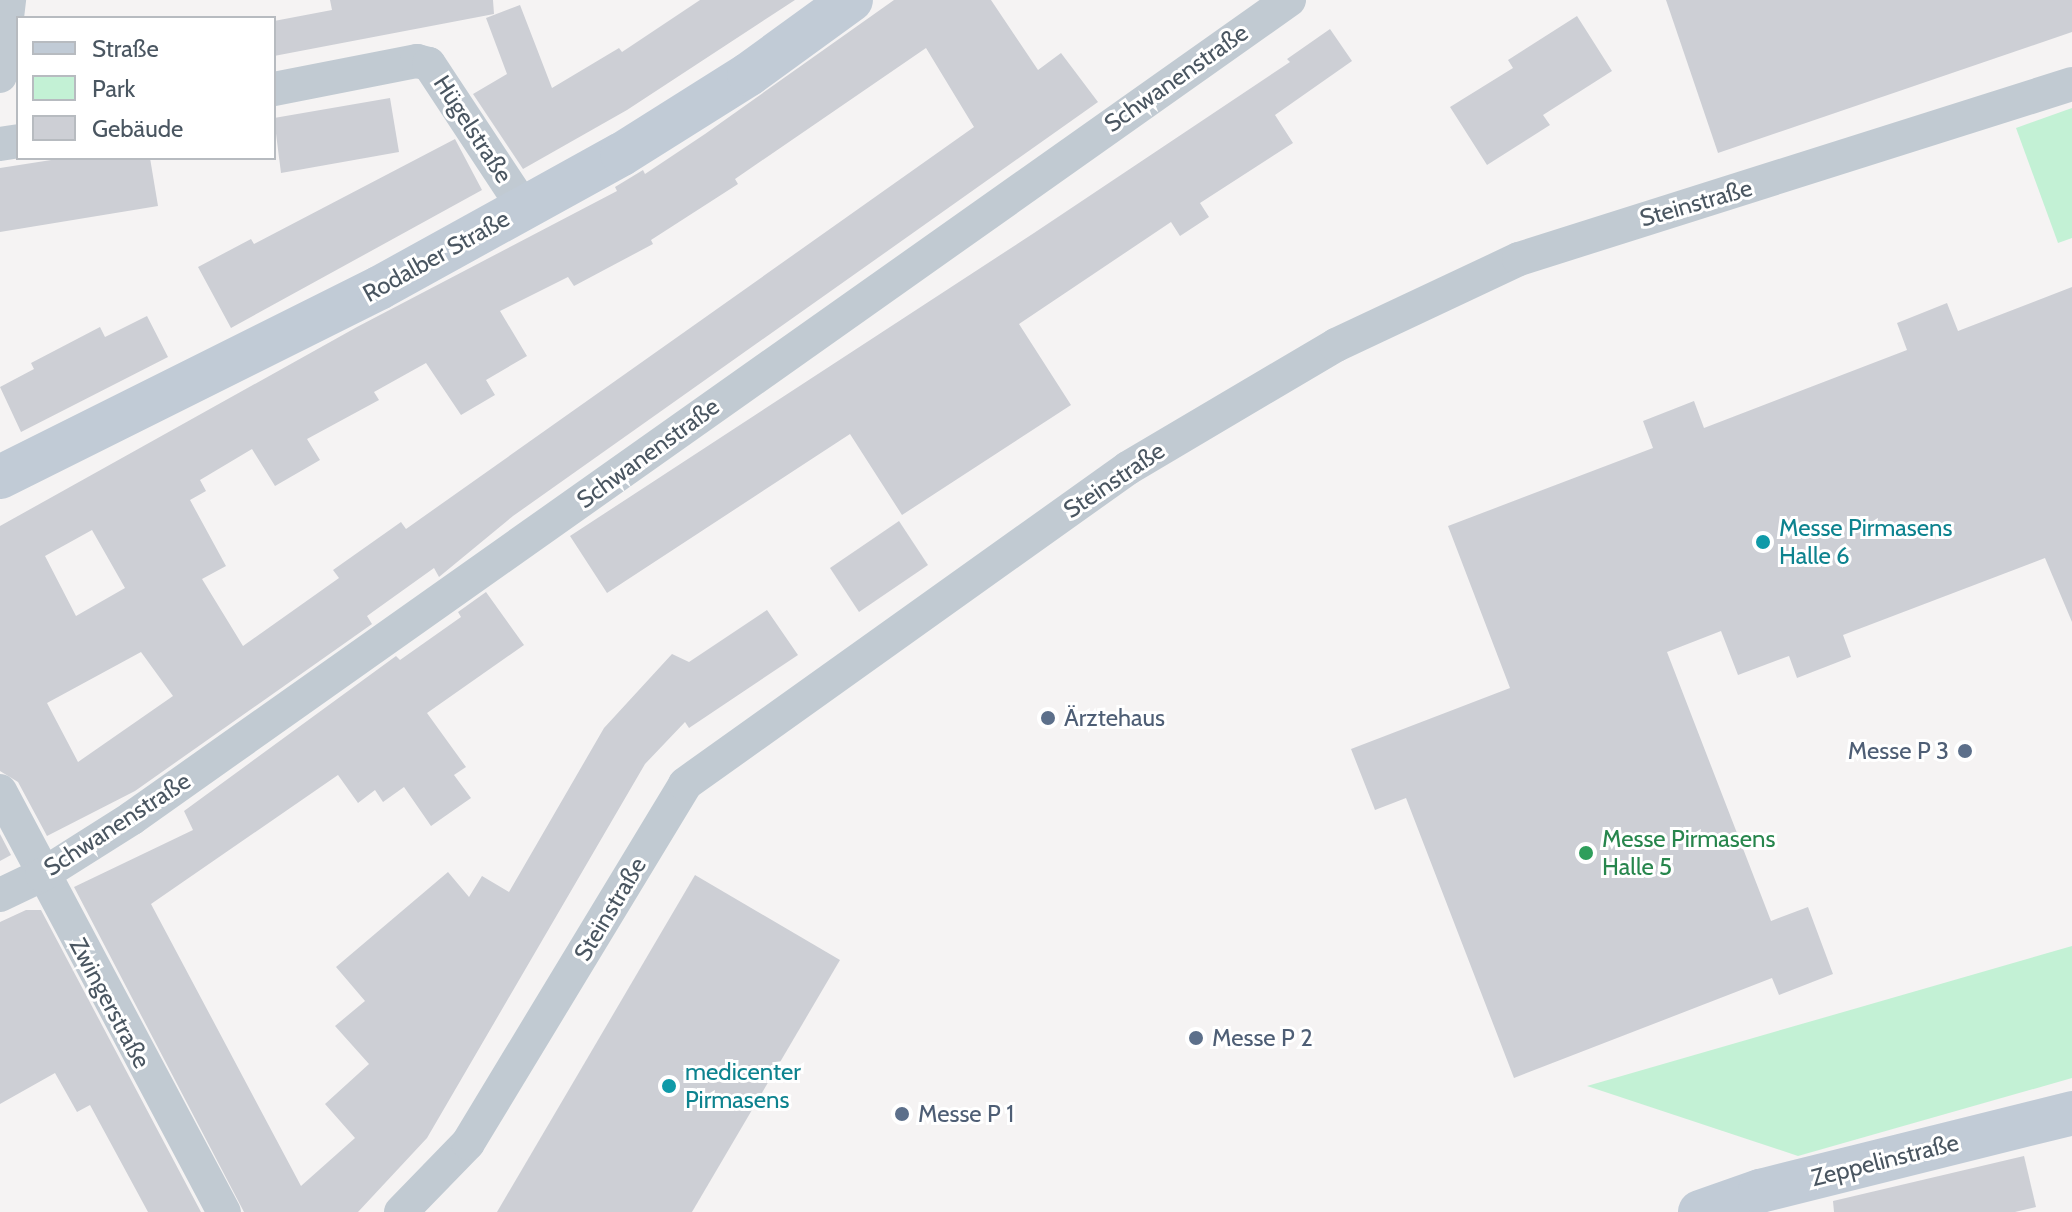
<!DOCTYPE html>
<meta charset="utf-8">
<style>
body{margin:0}
#map{position:relative;width:2072px;height:1212px;overflow:hidden;background:#f5f3f3;font-family:Cabin,sans-serif}
div>[style]{position:absolute}
.green>*{inset:0;background:#c3f1d5}
.building>*{inset:0;background:#cdcfd5}
.street>*{height:34px;margin:-17px;padding:0 17px;transform-origin:17px;border-radius:17px;background:#c1cad2}
.secondary>*{height:44px;margin:-22px;padding:0 22px;transform-origin:22px;border-radius:22px;background:#c1cbd6}
.dots>*{width:22px;height:22px;translate:-50% -50%;box-sizing:border-box;border:4px solid #fff;border-radius:50%}
span{translate:-50% -50%;white-space:nowrap;text-align:center;line-height:1.15;-webkit-text-stroke:6px #fff;paint-order:stroke}
.street-label{font-size:24px;color:#4a5661}
.culture-label{font-size:24px;color:#0d838f}
.left{translate:0 -50%;text-align:left}
.service-label{font-size:24px;color:#4e5e75}
.right{translate:-100% -50%;text-align:right}
.leisure-label{font-size:24px;color:#27864d}
.legend{position:absolute;left:16px;top:16px;width:260px;height:144px;box-sizing:border-box;background:#fff;border:2px solid #b7bbc0;margin:0;padding:10px 14px;list-style:none;font-size:24px;color:#4a5661}
.legend li{display:flex;align-items:center;gap:16px;height:40px}
.legend b{width:40px;border:2px solid #b7bbc0}
</style>
<div id="map">
<div class="green">
<div style="clip-path:polygon(2072px 108px,2072px 238px,2058px 243px,2016px 128px)"></div>
<div style="clip-path:polygon(2072px 946px,2072px 1078px,1798px 1156px,1587px 1086px)"></div>
</div>
<div class="building">
<div style="clip-path:polygon(330px 0,493px 0,494px 14px,274px 56px,274px 21px,332px 10px)"></div>
<div style="clip-path:polygon(700px 0,795px 0,627px 110px,523px 169px,473px 94px,507px 74px,486px 18px,520px 5px,552px 88px,619px 48px,622px 52px)"></div>
<div style="clip-path:polygon(evenodd,894px 0,991px 0,1038px 70px,1061px 53px,1098px 102px,513px 516px,439px 577px,434px 568px,367px 616px,372px 624px,135px 791px,47px 836px,18px 782px,0 771px,0 526px,357px 327px,617px 191px,615px 187px,643px 170px,645px 174px,705px 134px,894px 0,926px 48px,974px 127px,406px 529px,401px 522px,333px 570px,339px 578px,243px 646px,202px 579px,226px 566px,190px 500px,206px 491px,200px 480px,252px 449px,275px 486px,320px 460px,307px 439px,379px 400px,374px 392px,426px 363px,461px 415px,495px 395px,486px 380px,527px 356px,500px 311px,568px 277px,574px 286px,653px 244px,651px 240px,738px 184px,735px 179px,926px 48px,894px 0,92px 530px,125px 588px,76px 616px,45px 556px,92px 530px,894px 0,141px 652px,173px 696px,78px 762px,47px 703px,141px 652px)"></div>
<div style="clip-path:polygon(1666px 0,2072px 0,2072px 32px,1718px 153px)"></div>
<div style="clip-path:polygon(1577px 16px,1612px 71px,1543px 115px,1550px 125px,1487px 165px,1450px 107px,1513px 68px,1508px 60px)"></div>
<div style="clip-path:polygon(1330px 29px,1352px 61px,1275px 115px,1293px 143px,1200px 203px,1209px 217px,1180px 236px,1171px 222px,1019px 324px,1071px 405px,902px 515px,850px 434px,607px 593px,570px 536px,1034px 233px,1290px 62px,1287px 59px)"></div>
<div style="clip-path:polygon(390px 98px,399px 152px,281px 173px,274px 118px)"></div>
<div style="clip-path:polygon(455px 139px,482px 190px,231px 328px,198px 267px,251px 239px,254px 244px)"></div>
<div style="clip-path:polygon(64px 158px,150px 158px,158px 206px,0 232px,0 168px)"></div>
<div style="clip-path:polygon(2072px 287px,2072px 622px,2045px 558px,1843px 635px,1851px 657px,1797px 678px,1789px 656px,1738px 675px,1721px 631px,1667px 652px,1771px 921px,1808px 907px,1833px 974px,1779px 995px,1772px 978px,1514px 1078px,1406px 798px,1375px 810px,1351px 749px,1510px 688px,1448px 526px,1653px 448px,1643px 421px,1694px 401px,1704px 428px,1907px 350px,1897px 323px,1947px 303px,1958px 331px)"></div>
<div style="clip-path:polygon(147px 316px,168px 357px,21px 432px,0 387px,34px 369px,31px 363px,100px 327px,105px 337px)"></div>
<div style="clip-path:polygon(899px 521px,928px 565px,859px 612px,830px 568px)"></div>
<div style="clip-path:polygon(486px 592px,524px 645px,427px 713px,466px 767px,454px 775px,471px 798px,431px 826px,404px 787px,383px 802px,375px 790px,358px 803px,338px 775px,151px 904px,301px 1186px,355px 1138px,325px 1104px,369px 1064px,335px 1026px,365px 1001px,336px 967px,448px 872px,469px 897px,482px 876px,509px 892px,604px 728px,672px 654px,689px 662px,767px 610px,798px 655px,689px 728px,685px 722px,645px 764px,427px 1138px,358px 1212px,244px 1212px,74px 887px,193px 830px,184px 811px,396px 656px,400px 660px,461px 617px,458px 612px)"></div>
<div style="clip-path:polygon(0 834px,11px 855px,0 861px)"></div>
<div style="clip-path:polygon(695px 875px,840px 960px,692px 1212px,497px 1212px)"></div>
<div style="clip-path:polygon(26px 910px,41px 910px,201px 1212px,148px 1212px,90px 1105px,77px 1112px,55px 1073px,0 1104px,0 922px)"></div>
<div style="clip-path:polygon(2024px 1156px,2036px 1207px,2015px 1212px,1834px 1212px,1833px 1201px)"></div>
</div>
<div class="street">
<div style="left:0;top:76px;width:77px;rotate:-83.2deg"></div>
<div style="left:274px;top:89px;width:146px;rotate:-11.1deg"></div>
<div style="left:417px;top:61px;width:12px;rotate:14deg"></div>
<div style="left:429px;top:64px;width:173px;rotate:56.6deg"></div>
<div style="left:0;top:144px;width:18px;rotate:-9deg"></div>
<div style="left:0;top:791px;width:477px;rotate:62deg"></div>
<div style="left:0;top:895px;width:47px;rotate:-25.5deg"></div>
<div style="left:42px;top:875px;width:107px;rotate:-32.3deg"></div>
<div style="left:132px;top:818px;width:1417px;rotate:-35.26deg"></div>
<div style="left:401px;top:1212px;width:96px;rotate:-45.8deg"></div>
<div style="left:468px;top:1143px;width:419px;rotate:-58.8deg"></div>
<div style="left:685px;top:784px;width:544px;rotate:-35.5deg"></div>
<div style="left:1128px;top:468px;width:242px;rotate:-30.6deg"></div>
<div style="left:1336px;top:345px;width:202px;rotate:-25.2deg"></div>
<div style="left:1519px;top:259px;width:580px;rotate:-17.56deg"></div>
</div>
<div class="secondary">
<div style="left:0;top:477px;width:424px;rotate:-26.5deg"></div>
<div style="left:379px;top:288px;width:277px;rotate:-28.9deg"></div>
<div style="left:622px;top:154px;width:150px;rotate:-32.2deg"></div>
<div style="left:749px;top:74px;width:126px;rotate:-36deg"></div>
<div style="left:1700px;top:1212px;width:64px;rotate:-19.3deg"></div>
<div style="left:1760px;top:1191px;width:322px;rotate:-14deg"></div>
</div>
<div class="dots">
<div style="left:1763px;top:542px;background:#0f9aa8"></div>
<div style="left:1048px;top:718px;background:#5c6f8a"></div>
<div style="left:1965px;top:751px;background:#5c6f8a"></div>
<div style="left:1586px;top:853px;background:#2e9e5b"></div>
<div style="left:1196px;top:1038px;background:#5c6f8a"></div>
<div style="left:669px;top:1086px;background:#0f9aa8"></div>
<div style="left:902px;top:1114px;background:#5c6f8a"></div>
</div>
<div class="street-label">
<span style="left:1176px;top:78px;rotate:-35deg">Schwanenstraße</span>
<span style="left:473px;top:129px;rotate:57deg">Hügelstraße</span>
<span style="left:1696px;top:203px;rotate:-16deg">Steinstraße</span>
<span style="left:436px;top:256px;rotate:-29deg">Rodalber Straße</span>
<span style="left:648px;top:453px;rotate:-36deg">Schwanenstraße</span>
<span style="left:1114px;top:480px;rotate:-34deg">Steinstraße</span>
<span style="left:117px;top:824px;rotate:-33deg">Schwanenstraße</span>
<span style="left:610px;top:909px;rotate:-59deg">Steinstraße</span>
<span style="left:110px;top:1003px;rotate:62deg">Zwingerstraße</span>
<span style="left:1885px;top:1160px;rotate:-14deg">Zeppelinstraße</span>
</div>
<div class="culture-label">
<span class="left" style="left:1779px;top:542px">Messe Pirmasens<br>Halle 6</span>
<span class="left" style="left:685px;top:1086px">medicenter<br>Pirmasens</span>
</div>
<div class="service-label">
<span class="left" style="left:1064px;top:718px">Ärztehaus</span>
<span class="right" style="left:1949px;top:751px">Messe P 3</span>
<span class="left" style="left:1212px;top:1038px">Messe P 2</span>
<span class="left" style="left:918px;top:1114px">Messe P 1</span>
</div>
<div class="leisure-label">
<span class="left" style="left:1602px;top:853px">Messe Pirmasens<br>Halle 5</span>
</div>
<ul class="legend">
<li><b style="height:10px;background:#c1cbd6"></b>Straße</li>
<li><b style="height:22px;background:#c3f1d5"></b>Park</li>
<li><b style="height:22px;background:#cdcfd5"></b>Gebäude</li>
</ul>
</div>
